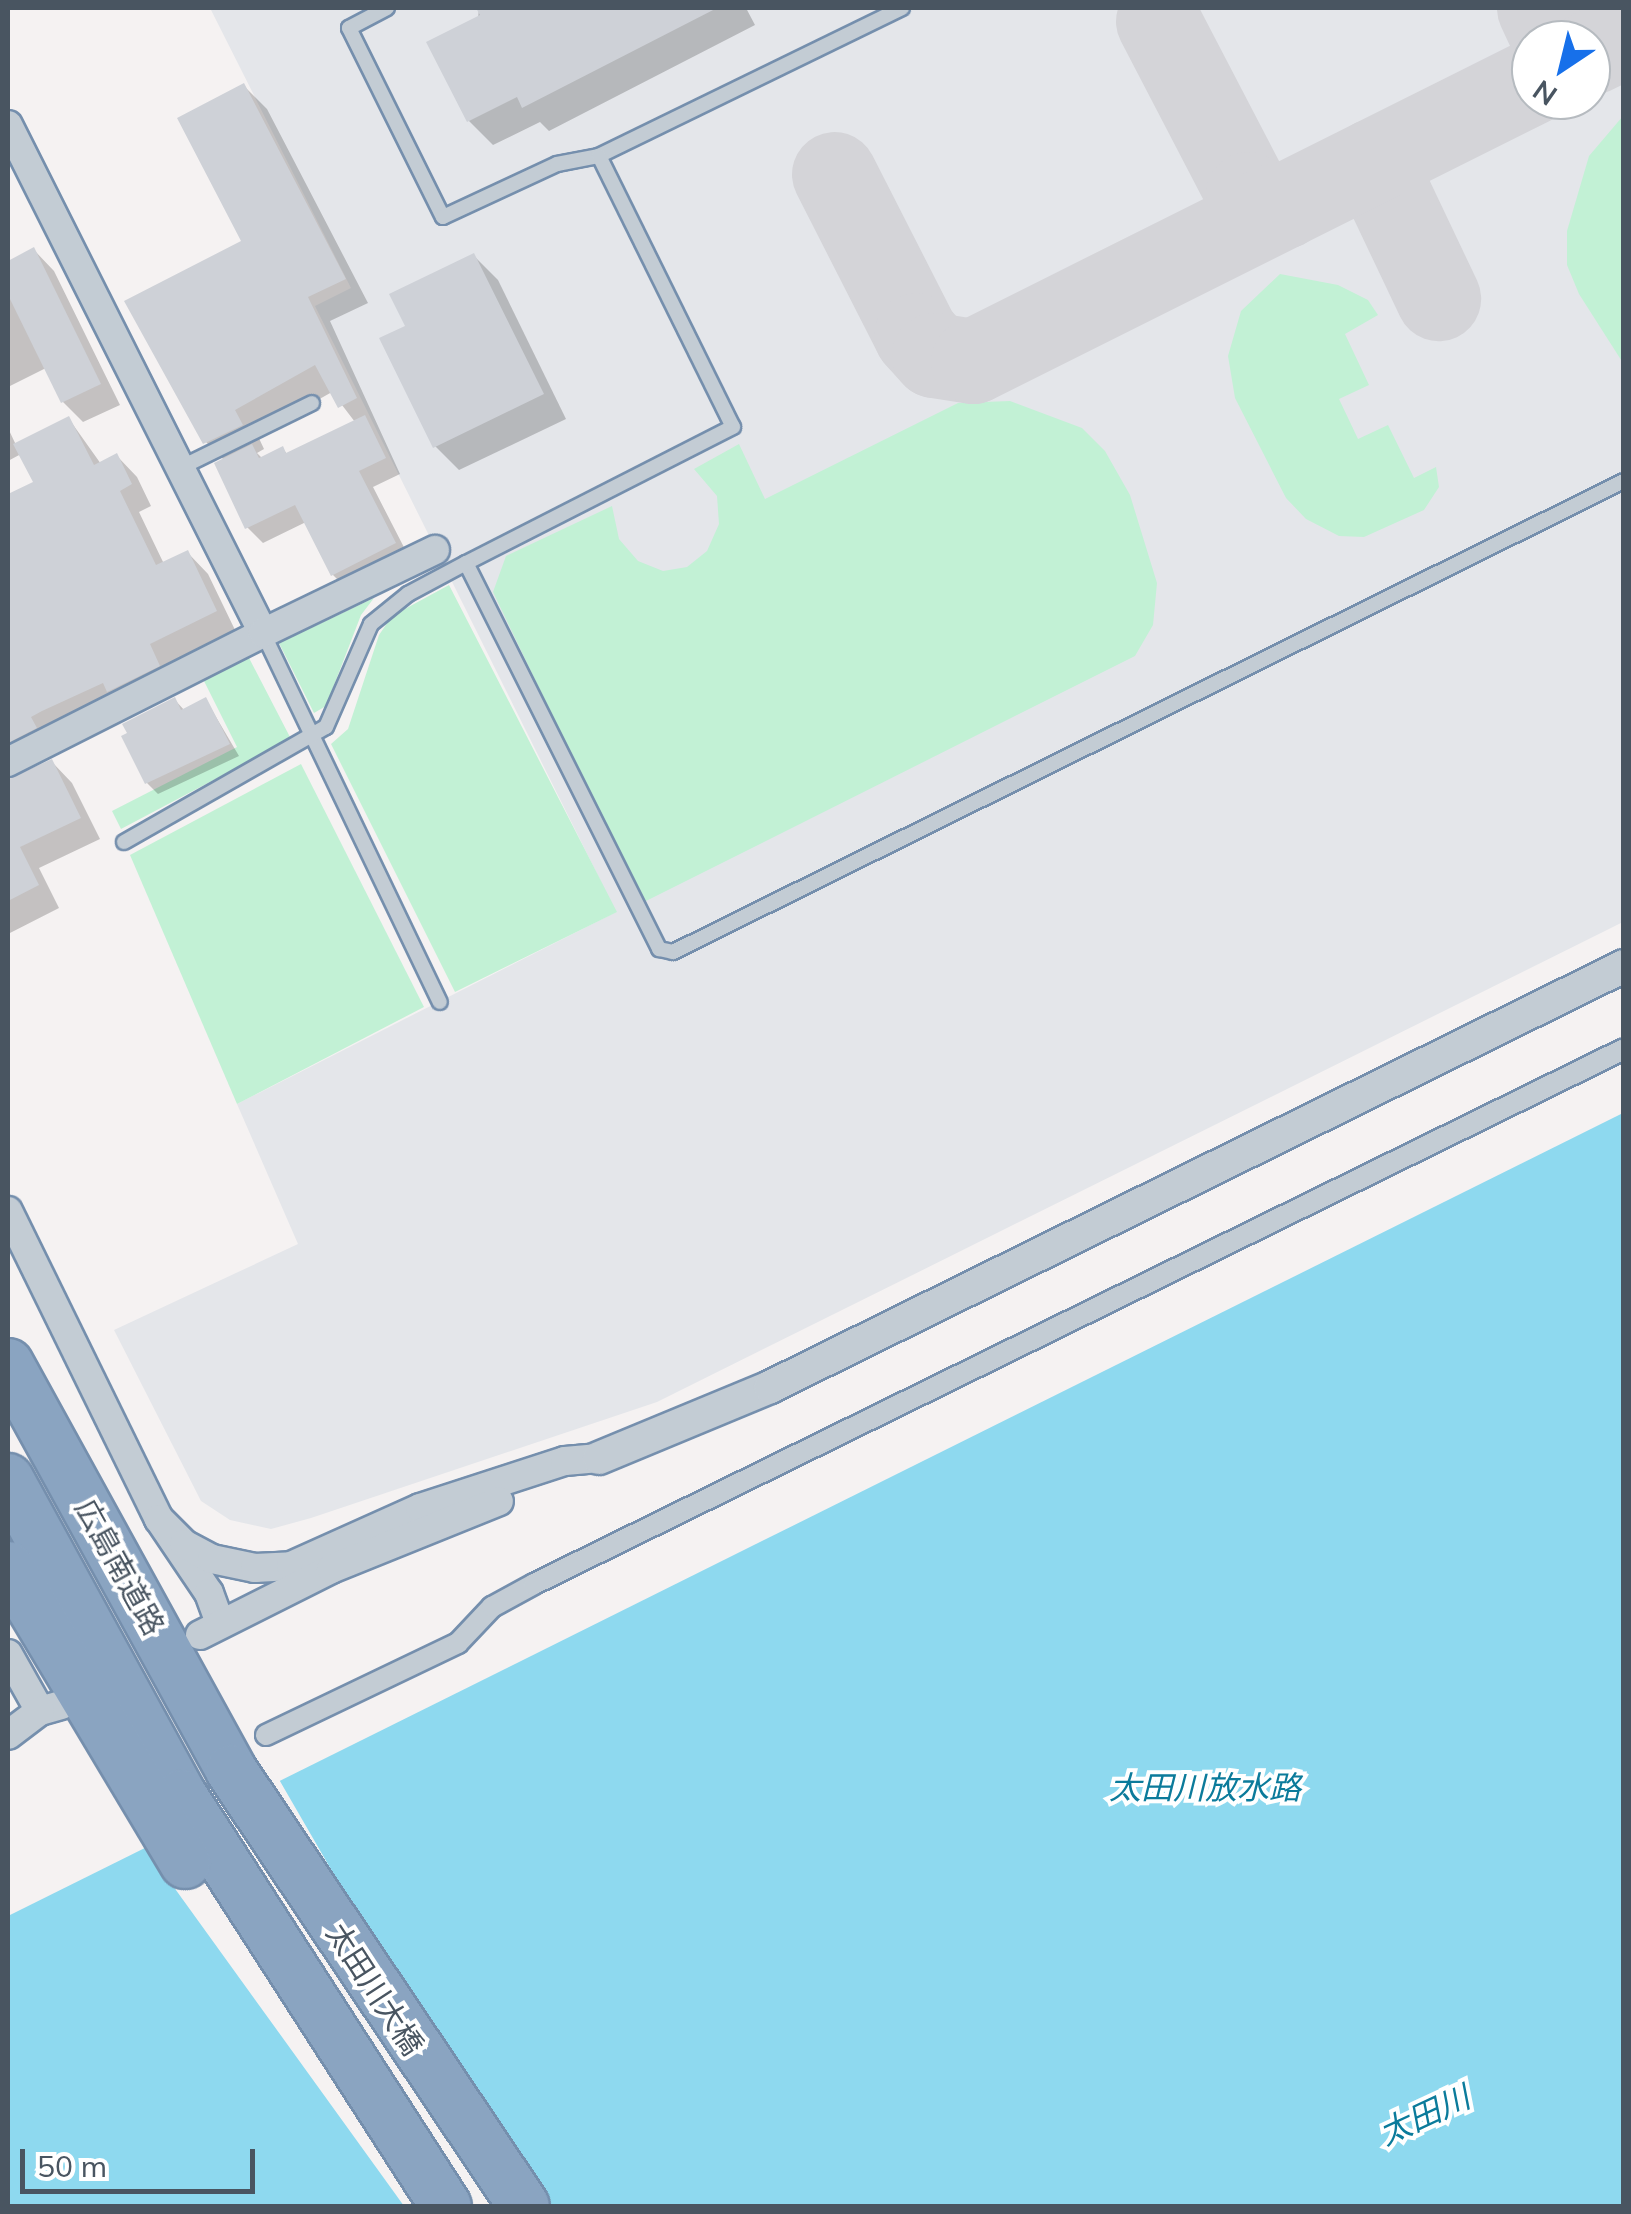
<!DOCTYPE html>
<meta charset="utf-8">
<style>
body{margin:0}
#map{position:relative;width:1631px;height:2214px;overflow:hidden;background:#f5f2f2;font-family:Mulish,"Noto Sans JP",sans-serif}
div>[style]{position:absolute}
.airport>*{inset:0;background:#e4e6ea}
.green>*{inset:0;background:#c2f1d5}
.water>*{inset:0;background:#8ed9ef}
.pier>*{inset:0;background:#f5f2f2}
.shadow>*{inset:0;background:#0003}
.taxiway>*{height:85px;margin:-42.5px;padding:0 42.5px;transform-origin:42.5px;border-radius:42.5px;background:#d4d4d8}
.building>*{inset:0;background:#ced1d7}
.roads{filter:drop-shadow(2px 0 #758fad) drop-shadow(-2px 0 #758fad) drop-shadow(0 2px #758fad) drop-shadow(0 -2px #758fad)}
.service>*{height:14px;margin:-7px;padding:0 7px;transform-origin:7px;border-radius:7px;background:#c3ccd4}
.pedestrian>*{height:20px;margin:-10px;padding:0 10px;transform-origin:10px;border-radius:10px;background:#c3ccd4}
.minor>*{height:28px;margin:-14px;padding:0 14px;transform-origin:14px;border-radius:14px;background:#c3ccd4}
.tertiary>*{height:32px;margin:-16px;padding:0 16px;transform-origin:16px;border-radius:16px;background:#c3ccd4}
.motorway>*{height:50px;margin:-25px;padding:0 25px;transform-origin:25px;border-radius:25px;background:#8aa4c1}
span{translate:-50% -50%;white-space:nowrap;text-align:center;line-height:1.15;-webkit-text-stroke:8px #fff;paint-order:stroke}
.street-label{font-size:30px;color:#495561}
.water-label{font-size:32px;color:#0b7b9b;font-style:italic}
.frame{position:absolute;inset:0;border:10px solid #495561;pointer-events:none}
.north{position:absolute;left:1511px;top:20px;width:100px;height:100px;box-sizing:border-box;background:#fff;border:2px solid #b6bbc0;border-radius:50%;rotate:215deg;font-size:28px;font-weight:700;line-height:40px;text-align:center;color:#495561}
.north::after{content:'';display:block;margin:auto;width:35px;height:45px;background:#1770ea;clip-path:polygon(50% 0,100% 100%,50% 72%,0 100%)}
.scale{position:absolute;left:20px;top:2149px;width:235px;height:45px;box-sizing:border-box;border:5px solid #495561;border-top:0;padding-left:12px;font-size:30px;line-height:35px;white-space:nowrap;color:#495561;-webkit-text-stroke:8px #fff;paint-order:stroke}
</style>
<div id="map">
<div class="airport">
<div style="clip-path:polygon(evenodd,210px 8px,1623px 8px,1623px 922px,657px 1402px,311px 1518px,271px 1529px,230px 1520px,201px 1501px,114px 1330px,298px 1244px,237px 1104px,616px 912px,315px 306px,351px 288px,210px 8px,1531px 40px,1591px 40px,1591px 100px,1531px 100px,1531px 40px)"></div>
</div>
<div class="green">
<div style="clip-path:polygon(1623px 116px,1623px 363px,1579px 294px,1567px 265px,1567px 231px,1589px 156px)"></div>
<div style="clip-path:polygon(1280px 274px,1338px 285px,1368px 300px,1378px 315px,1345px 334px,1369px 385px,1339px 399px,1358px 439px,1388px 425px,1414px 478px,1436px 467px,1439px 487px,1424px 510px,1364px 537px,1339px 536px,1306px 519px,1286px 498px,1235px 398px,1228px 356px,1241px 311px)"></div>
<div style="clip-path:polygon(1010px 401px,1082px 428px,1105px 451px,1130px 495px,1157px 583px,1153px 625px,1135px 656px,642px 903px,493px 592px,506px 556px,612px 506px,619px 539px,638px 561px,663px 571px,687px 567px,707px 551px,719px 524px,717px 496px,694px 469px,739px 444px,765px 499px,958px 403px)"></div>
<div style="clip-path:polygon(449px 585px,617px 912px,455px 992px,331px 744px,348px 729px,379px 635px,392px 616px)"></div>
<div style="clip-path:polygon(374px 598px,361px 615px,326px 706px,314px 713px,279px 643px)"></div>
<div style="clip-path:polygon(248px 656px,291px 739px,121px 829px,112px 811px,237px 747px,203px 679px)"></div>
<div style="clip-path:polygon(301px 764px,424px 1007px,237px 1104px,130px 855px)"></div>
</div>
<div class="water">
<div style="clip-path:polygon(1623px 1113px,1623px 2206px,8px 2206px,8px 1916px)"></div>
</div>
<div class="pier">
<div style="clip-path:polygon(277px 1776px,461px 2094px,541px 2206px,404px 2206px,142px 1843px)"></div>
</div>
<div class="shadow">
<div style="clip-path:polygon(479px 8px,746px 8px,755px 25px,549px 131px,540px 122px,493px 145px,469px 121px)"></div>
<div style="clip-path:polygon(evenodd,244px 86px,267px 109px,368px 303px,330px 321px,400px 474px,373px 487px,410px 559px,349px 591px,333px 575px,306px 522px,263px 543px,247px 527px,225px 461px,206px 442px,244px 242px,244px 86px,332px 392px,355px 422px,288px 455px,283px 449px,263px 459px,257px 453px,264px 449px,257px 434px,332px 392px)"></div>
<div style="clip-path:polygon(34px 250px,54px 271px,120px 405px,83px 422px,63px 402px,46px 368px,8px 387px,8px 263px)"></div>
<div style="clip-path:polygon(474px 256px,498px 280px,566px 419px,459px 470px,435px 446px,408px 327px)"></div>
<div style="clip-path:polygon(69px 419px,101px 464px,117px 456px,137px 477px,151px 506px,139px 512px,164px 564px,188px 553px,208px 574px,236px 632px,168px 665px,179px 687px,14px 772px,13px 779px,52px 762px,72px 783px,100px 839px,39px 868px,59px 908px,8px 934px,8px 497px,36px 484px,21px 454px,8px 461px,8px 428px,16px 445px)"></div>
<div style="clip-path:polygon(175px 700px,185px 711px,206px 700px,239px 756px,158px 794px,147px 783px,130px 734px)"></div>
</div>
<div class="taxiway">
<div style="left:1539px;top:8px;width:35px;rotate:65deg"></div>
<div style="left:1158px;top:21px;width:195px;rotate:62.5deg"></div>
<div style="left:1248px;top:194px;width:25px;rotate:32deg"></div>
<div style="left:1269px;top:207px;width:15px;rotate:-4deg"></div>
<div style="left:1591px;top:52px;width:37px;rotate:-26deg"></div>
<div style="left:1373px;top:161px;width:152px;rotate:64.6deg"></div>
<div style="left:834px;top:174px;width:181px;rotate:63deg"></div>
<div style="left:916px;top:335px;width:27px;rotate:48deg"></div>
<div style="left:934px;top:355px;width:39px;rotate:9deg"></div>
<div style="left:973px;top:361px;width:624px;rotate:-26.57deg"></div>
</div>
<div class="building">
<div style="clip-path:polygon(476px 8px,717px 8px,522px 108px,517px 97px,467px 122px,426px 42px,480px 15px)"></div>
<div style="clip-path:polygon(244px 83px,346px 279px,308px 297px,357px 398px,338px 408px,315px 365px,235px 410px,243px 425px,203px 444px,124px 301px,241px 241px,177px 118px)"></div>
<div style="clip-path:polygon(34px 247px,101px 384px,61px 403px,8px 295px,8px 261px)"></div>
<div style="clip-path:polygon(474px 253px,544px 394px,433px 448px,379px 338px,405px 326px,389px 294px)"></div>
<div style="clip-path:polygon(365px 415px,386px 458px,359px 471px,396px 543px,331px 576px,295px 505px,245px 529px,214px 463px,252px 444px,259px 458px,283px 446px,286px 453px)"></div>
<div style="clip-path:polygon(69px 416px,94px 465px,117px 453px,132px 484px,120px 491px,156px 565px,188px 550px,217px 611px,150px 644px,160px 666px,107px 692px,103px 683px,42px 711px,31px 717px,37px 728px,8px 743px,8px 494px,33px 482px,13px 444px)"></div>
<div style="clip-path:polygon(175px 697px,181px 710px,206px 697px,230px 744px,145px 784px,121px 736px,127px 733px,122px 724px)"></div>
<div style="clip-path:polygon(52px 759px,81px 818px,20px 847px,39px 885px,8px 901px,8px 779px)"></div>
</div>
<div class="roads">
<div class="service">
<div style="left:387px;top:8px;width:43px;rotate:152.2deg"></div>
<div style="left:349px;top:28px;width:211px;rotate:63.6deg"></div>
<div style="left:443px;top:217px;width:126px;rotate:-24.9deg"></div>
<div style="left:557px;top:164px;width:43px;rotate:-10.8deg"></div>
<div style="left:902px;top:8px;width:337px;rotate:154deg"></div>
<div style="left:599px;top:156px;width:302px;rotate:63.7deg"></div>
<div style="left:733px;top:427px;width:300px;rotate:153deg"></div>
<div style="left:466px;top:563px;width:432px;rotate:63.4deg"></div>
<div style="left:659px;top:949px;width:14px;rotate:12deg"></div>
<div style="left:673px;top:952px;width:1061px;rotate:-26.35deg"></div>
<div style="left:180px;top:468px;width:147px;rotate:-26.2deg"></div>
<div style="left:263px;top:633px;width:409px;rotate:64.4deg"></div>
<div style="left:124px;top:842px;width:232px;rotate:-29.7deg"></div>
<div style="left:326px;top:727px;width:112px;rotate:-66.4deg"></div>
<div style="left:371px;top:624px;width:48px;rotate:-39deg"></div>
<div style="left:408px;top:594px;width:66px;rotate:-28.1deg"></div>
</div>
<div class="pedestrian">
<div style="left:266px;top:1735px;width:213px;rotate:-25.6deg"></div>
<div style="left:458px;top:1643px;width:50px;rotate:-46.6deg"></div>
<div style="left:492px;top:1607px;width:48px;rotate:-28.7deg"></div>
<div style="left:534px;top:1584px;width:1214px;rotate:-26.14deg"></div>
</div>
<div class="minor">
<div style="left:8px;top:125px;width:568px;rotate:63.34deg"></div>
<div style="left:263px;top:633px;width:286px;rotate:153.2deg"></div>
<div style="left:263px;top:633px;width:191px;rotate:-25.8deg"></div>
<div style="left:8px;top:1211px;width:343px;rotate:63.9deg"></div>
<div style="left:159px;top:1519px;width:89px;rotate:56deg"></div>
<div style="left:209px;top:1593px;width:32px;rotate:70deg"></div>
<div style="left:159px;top:1519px;width:35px;rotate:45deg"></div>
<div style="left:184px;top:1544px;width:32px;rotate:28deg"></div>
<div style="left:212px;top:1559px;width:44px;rotate:11.8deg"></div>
<div style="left:255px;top:1568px;width:36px;rotate:-3deg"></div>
<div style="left:291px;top:1566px;width:141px;rotate:-24.2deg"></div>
<div style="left:420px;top:1508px;width:152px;rotate:-18deg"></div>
<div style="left:565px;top:1461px;width:34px;rotate:-5deg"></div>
<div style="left:200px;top:1635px;width:147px;rotate:-26.7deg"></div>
<div style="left:331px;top:1569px;width:181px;rotate:-22deg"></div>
<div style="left:8px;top:1654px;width:65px;rotate:60.7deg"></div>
<div style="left:40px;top:1711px;width:22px;rotate:-16deg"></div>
<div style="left:8px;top:1735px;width:40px;rotate:-37deg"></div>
</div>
<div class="tertiary">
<div style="left:599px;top:1458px;width:185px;rotate:-22.5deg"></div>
<div style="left:770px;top:1387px;width:952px;rotate:-26.24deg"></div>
</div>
<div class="motorway">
<div style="left:8px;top:1364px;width:463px;rotate:61.2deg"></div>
<div style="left:231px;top:1770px;width:525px;rotate:56.1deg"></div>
<div style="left:8px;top:1479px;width:360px;rotate:61.3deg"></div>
<div style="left:181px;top:1795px;width:489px;rotate:57.2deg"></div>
<div style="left:8px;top:1567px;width:345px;rotate:59.1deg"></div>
</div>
</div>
<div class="street-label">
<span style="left:120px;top:1567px;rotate:61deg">広島南道路</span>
<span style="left:375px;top:1989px;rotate:57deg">太田川大橋</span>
</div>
<div class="water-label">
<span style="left:1205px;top:1787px">太田川放水路</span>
<span style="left:1424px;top:2115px;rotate:-25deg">太田川</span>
</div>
<div class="frame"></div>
<div class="north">N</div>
<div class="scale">50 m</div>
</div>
